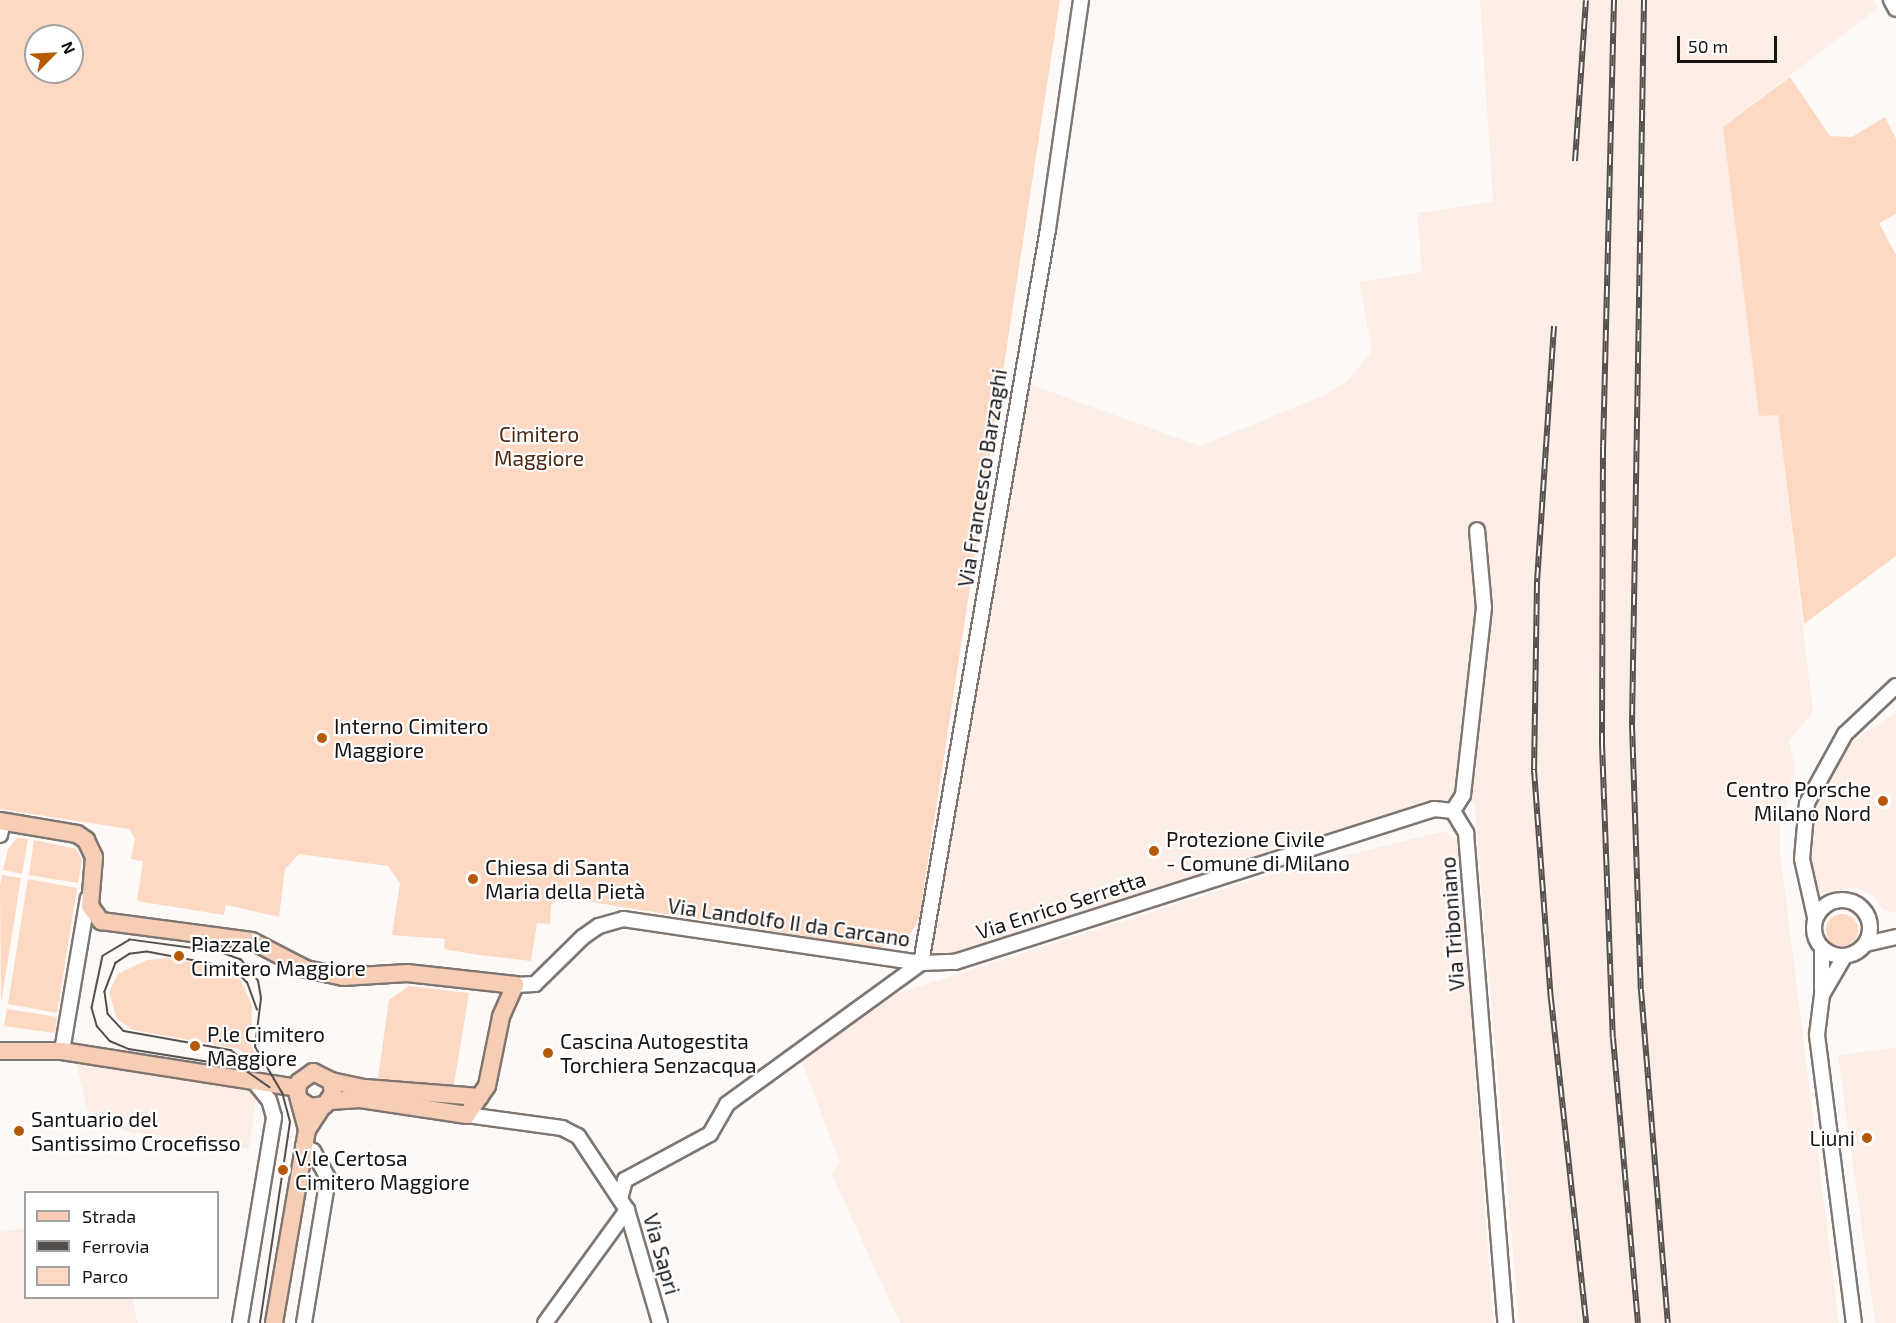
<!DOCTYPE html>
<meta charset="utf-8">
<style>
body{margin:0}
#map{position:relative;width:1896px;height:1323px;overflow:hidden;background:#fdf9f7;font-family:"Exo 2",sans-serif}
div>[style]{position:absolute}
.built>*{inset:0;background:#fceee6}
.green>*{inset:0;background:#fdd8c2}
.round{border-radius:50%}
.roads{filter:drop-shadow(2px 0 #7f7671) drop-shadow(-2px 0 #7f7671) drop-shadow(0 2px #7f7671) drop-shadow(0 -2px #7f7671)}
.minor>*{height:14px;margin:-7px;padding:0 7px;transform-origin:7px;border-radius:7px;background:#fff}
.minor>.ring{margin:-7px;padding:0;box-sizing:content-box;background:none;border:14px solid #fff;border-radius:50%}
.major>*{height:16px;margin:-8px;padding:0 8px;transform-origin:8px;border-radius:8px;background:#f7ceb5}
.tram>*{height:1.5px;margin:-0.75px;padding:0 0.75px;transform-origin:0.75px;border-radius:0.75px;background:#54504e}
.rail>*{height:6px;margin-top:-3px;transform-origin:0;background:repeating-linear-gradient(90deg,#fff 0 11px,#54504e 0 22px);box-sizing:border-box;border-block:2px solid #54504e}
.dots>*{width:16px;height:16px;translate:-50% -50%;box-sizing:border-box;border:3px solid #fff;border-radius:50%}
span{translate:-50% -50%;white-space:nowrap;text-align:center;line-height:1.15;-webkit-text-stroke:4.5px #fff;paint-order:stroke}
.park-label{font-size:21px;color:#4d2912}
.street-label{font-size:21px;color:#181412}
.poi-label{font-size:21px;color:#181412}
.left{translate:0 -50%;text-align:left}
.right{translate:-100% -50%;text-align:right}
.legend{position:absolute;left:24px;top:1191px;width:195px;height:108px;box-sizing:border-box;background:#fff;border:2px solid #a3a1a0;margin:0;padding:8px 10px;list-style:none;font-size:18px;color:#181412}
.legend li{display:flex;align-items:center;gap:12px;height:30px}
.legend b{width:30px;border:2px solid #a3a1a0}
.north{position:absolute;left:24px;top:24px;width:60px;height:60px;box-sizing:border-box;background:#fff;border:2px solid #a3a1a0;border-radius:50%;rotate:66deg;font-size:16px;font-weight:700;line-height:24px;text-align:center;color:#181412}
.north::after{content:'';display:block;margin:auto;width:21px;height:27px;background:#b65906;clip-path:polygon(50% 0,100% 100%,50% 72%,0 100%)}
.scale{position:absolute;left:1677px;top:36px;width:100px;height:27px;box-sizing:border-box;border:3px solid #181412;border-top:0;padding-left:8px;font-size:18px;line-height:21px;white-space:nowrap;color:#181412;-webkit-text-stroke:4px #fff;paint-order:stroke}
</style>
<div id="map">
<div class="built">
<div style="clip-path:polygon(1480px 0,1873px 0,1878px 8px,1723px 127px,1759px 416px,1778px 414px,1813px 712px,1789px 741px,1795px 767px,1780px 825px,1780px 852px,1839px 1323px,1519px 1323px,1474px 802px,1431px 802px,946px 959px,926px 958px,1024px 382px,1200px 446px,1327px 394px,1349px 379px,1372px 351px,1359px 282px,1422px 272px,1417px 213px,1493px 202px)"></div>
<div style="clip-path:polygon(1896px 712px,1896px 913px,1883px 910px,1873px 896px,1857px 888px,1816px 893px,1811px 858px,1814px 812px,1832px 765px,1852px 742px)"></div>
<div style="clip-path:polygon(1444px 831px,1459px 842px,1493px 1323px,900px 1323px,831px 1173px,840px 1163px,801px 1059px,898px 993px,1271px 874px)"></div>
<div style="clip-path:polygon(1896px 1047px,1896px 1323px,1875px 1323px,1838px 1056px)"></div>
<div style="clip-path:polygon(74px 1054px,243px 1082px,257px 1093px,249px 1149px,91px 1126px)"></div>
<div style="clip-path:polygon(25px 1228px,26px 1298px,132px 1298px,138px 1323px,0 1323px,0 1232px)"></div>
</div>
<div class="green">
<div style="clip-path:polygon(evenodd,0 0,1060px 0,919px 919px,907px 940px,880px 948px,560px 897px,551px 905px,550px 924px,537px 923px,531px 961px,479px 955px,444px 949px,445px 939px,392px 935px,400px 883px,388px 866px,299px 854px,285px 869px,279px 917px,226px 905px,224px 915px,137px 901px,143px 861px,131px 859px,135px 839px,129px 829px,0 809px,0 0,36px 36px,72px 36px,72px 72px,36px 72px,36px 36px)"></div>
<div style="clip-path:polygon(1790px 77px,1830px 136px,1852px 137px,1885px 117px,1896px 139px,1896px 214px,1879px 223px,1896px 255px,1896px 556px,1804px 624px,1778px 415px,1759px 416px,1723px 127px)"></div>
<div style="clip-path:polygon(17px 838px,28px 839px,22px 874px,3px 870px,8px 849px)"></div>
<div style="clip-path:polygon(34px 840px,76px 849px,82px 860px,78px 883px,29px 875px)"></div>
<div style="clip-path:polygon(2px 875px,21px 878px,1px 1003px,0 886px)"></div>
<div style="clip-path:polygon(28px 879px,77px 888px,57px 1013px,8px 1004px)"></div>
<div class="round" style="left:1826px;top:914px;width:32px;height:32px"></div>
<div style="clip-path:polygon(168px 958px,221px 967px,240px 979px,252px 1005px,251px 1046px,259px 1063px,238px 1049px,133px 1030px,117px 1019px,109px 992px,118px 974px,147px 960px)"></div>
<div style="clip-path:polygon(409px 986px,469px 993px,450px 1108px,375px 1099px,389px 1000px)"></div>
<div style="clip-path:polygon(7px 1009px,57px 1017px,55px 1033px,4px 1026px)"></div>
</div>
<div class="roads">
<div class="minor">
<div style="left:1891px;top:0;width:10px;rotate:61deg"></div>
<div style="left:1453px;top:811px;width:19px;rotate:-58deg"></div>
<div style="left:1463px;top:795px;width:188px;rotate:-83.6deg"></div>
<div style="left:1484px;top:608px;width:78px;rotate:-95.1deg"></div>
<div style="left:0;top:835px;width:14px;rotate:-78deg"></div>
<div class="ring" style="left:1814px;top:900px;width:42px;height:42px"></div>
<div style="left:1815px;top:917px;width:59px;rotate:-102.6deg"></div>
<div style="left:1802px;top:859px;width:56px;rotate:-84.9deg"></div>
<div style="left:1807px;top:803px;width:79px;rotate:-61.2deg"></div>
<div style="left:1845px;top:734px;width:70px;rotate:-43.3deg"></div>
<div style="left:1866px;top:944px;width:31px;rotate:-13deg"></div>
<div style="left:1822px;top:949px;width:41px;rotate:90deg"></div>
<div style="left:1844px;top:957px;width:44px;rotate:120.1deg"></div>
<div style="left:1822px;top:995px;width:40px;rotate:97.1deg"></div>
<div style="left:1817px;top:1035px;width:290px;rotate:82.7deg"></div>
<div style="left:921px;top:963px;width:745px;rotate:-80.18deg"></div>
<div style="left:1048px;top:229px;width:231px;rotate:-81.8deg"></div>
<div style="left:515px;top:985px;width:20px;rotate:-3deg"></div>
<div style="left:535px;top:984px;width:67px;rotate:-44.4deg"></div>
<div style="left:583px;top:937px;width:19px;rotate:-35deg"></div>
<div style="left:599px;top:926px;width:25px;rotate:-16deg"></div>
<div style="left:623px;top:919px;width:301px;rotate:8.4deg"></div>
<div style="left:921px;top:963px;width:34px;rotate:-2deg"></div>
<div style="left:955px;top:962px;width:503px;rotate:-17.71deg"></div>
<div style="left:1434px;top:809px;width:19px;rotate:6deg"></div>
<div style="left:1453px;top:811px;width:26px;rotate:59deg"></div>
<div style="left:1466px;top:833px;width:492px;rotate:85.4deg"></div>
<div style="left:62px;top:1051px;width:155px;rotate:-80.4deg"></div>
<div style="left:467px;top:1115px;width:96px;rotate:7.8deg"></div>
<div style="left:562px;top:1128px;width:18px;rotate:27deg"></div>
<div style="left:578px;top:1136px;width:89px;rotate:56.5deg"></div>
<div style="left:627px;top:1210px;width:118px;rotate:73.7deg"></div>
<div style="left:303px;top:1146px;width:11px;rotate:27deg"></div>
<div style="left:313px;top:1151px;width:31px;rotate:61deg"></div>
<div style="left:328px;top:1178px;width:147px;rotate:99.4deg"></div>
<div style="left:620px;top:1199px;width:20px;rotate:-75deg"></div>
<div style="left:625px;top:1180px;width:97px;rotate:-28.4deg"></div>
<div style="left:710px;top:1134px;width:34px;rotate:-60deg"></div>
<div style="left:727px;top:1104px;width:240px;rotate:-36deg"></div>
<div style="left:240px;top:1323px;width:209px;rotate:-80.6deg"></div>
<div style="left:274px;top:1117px;width:18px;rotate:-106deg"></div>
<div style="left:269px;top:1100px;width:22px;rotate:-129deg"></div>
<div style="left:545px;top:1323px;width:140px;rotate:-54deg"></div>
</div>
<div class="major">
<div style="left:0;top:821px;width:78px;rotate:9.6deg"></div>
<div style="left:77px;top:834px;width:11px;rotate:34deg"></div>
<div style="left:86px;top:840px;width:19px;rotate:65deg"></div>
<div style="left:94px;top:857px;width:49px;rotate:94.7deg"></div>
<div style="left:90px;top:906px;width:19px;rotate:54deg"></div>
<div style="left:101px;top:921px;width:152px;rotate:7.5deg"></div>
<div style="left:252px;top:941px;width:61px;rotate:27.4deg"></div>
<div style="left:306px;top:969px;width:38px;rotate:12deg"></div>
<div style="left:343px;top:977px;width:64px;rotate:-3.6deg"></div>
<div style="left:407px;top:973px;width:109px;rotate:6.3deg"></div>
<div style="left:515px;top:985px;width:35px;rotate:114deg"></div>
<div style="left:501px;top:1017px;width:70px;rotate:101.5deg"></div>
<div style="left:487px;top:1086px;width:35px;rotate:125deg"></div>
<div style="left:467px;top:1115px;width:108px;rotate:-171.5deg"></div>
<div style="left:360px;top:1099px;width:30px;rotate:176deg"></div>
<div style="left:0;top:1051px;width:62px"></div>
<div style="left:62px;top:1051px;width:238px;rotate:8.9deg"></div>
<div style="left:331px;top:1081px;width:35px;rotate:12deg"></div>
<div style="left:365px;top:1088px;width:115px;rotate:4.5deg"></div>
<div style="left:300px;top:1100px;width:12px;rotate:35deg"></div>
<div style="left:310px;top:1107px;width:15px;rotate:-8deg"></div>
<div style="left:325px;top:1105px;width:14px;rotate:-56deg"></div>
<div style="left:333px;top:1093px;width:12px;rotate:-99deg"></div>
<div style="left:331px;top:1081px;width:20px;rotate:-153deg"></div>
<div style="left:313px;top:1072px;width:17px;rotate:144deg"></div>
<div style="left:299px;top:1082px;width:10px;rotate:101deg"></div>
<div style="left:297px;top:1092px;width:39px;rotate:75deg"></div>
<div style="left:274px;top:1323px;width:196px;rotate:-80.3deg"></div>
<div style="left:307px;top:1130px;width:27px;rotate:-57deg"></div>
</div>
</div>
<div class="tram">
<div style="left:257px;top:1010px;width:29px;rotate:-110deg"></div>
<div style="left:247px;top:983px;width:21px;rotate:-135deg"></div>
<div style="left:232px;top:968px;width:86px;rotate:-169.3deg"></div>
<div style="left:147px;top:952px;width:17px;rotate:173deg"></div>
<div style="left:130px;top:954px;width:17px;rotate:147deg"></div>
<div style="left:116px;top:963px;width:31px;rotate:111deg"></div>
<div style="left:105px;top:992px;width:22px;rotate:82deg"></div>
<div style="left:108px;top:1014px;width:23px;rotate:47deg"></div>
<div style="left:124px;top:1031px;width:109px;rotate:10.1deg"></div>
<div style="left:231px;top:1050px;width:34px;rotate:38deg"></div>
<div style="left:260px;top:1323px;width:203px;rotate:-81.5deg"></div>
<div style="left:290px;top:1122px;width:30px;rotate:-105deg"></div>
<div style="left:282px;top:1093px;width:53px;rotate:-120.4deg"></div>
<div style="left:255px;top:1047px;width:49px;rotate:-83deg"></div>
<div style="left:261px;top:998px;width:17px;rotate:-100deg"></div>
<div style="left:258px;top:981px;width:27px;rotate:-129deg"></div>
<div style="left:241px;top:960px;width:23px;rotate:-160deg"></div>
<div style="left:219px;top:952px;width:90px;rotate:-172.3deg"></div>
<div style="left:130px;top:940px;width:31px;rotate:149deg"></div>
<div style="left:103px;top:956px;width:53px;rotate:101.9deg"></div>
<div style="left:92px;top:1008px;width:19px;rotate:74deg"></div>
<div style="left:97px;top:1026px;width:20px;rotate:49deg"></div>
<div style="left:110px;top:1041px;width:21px;rotate:23deg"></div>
<div style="left:129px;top:1049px;width:113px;rotate:9.1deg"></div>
<div style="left:241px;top:1067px;width:35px;rotate:35deg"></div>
</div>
<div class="rail">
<div style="left:1614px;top:0;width:447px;rotate:91.4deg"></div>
<div style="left:1603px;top:447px;width:297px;rotate:90.2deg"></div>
<div style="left:1602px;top:744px;width:294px;rotate:87.9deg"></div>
<div style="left:1613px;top:1038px;width:286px;rotate:85deg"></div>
<div style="left:1644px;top:0;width:725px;rotate:90.95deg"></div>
<div style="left:1632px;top:725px;width:265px;rotate:88.1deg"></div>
<div style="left:1641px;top:990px;width:334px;rotate:85.4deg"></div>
<div style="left:1575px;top:161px;width:161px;rotate:-86.1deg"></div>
<div style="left:1554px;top:326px;width:257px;rotate:93.8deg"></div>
<div style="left:1537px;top:582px;width:188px;rotate:90.9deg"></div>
<div style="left:1534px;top:770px;width:230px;rotate:85.8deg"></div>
<div style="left:1551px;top:999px;width:326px;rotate:83.8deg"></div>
</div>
<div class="dots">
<div style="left:322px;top:738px;background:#b65906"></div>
<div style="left:1883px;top:801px;background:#b65906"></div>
<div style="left:1154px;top:851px;background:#b65906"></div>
<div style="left:473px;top:879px;background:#b65906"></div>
<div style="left:179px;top:956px;background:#b65906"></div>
<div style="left:195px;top:1046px;background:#b65906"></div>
<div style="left:548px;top:1053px;background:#b65906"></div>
<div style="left:19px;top:1131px;background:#b65906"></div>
<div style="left:1867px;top:1138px;background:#b65906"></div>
<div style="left:283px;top:1170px;background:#b65906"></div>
</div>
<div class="park-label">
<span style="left:539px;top:446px">Cimitero<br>Maggiore</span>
</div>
<div class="street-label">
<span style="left:982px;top:478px;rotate:-81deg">Via Francesco Barzaghi</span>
<span style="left:1061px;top:905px;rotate:-18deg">Via Enrico Serretta</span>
<span style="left:789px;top:922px;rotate:8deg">Via Landolfo II da Carcano</span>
<span style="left:1452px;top:924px;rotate:-94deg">Via Triboniano</span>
<span style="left:662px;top:1254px;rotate:74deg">Via Sapri</span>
</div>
<div class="poi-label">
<span class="left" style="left:334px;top:738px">Interno Cimitero<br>Maggiore</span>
<span class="right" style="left:1871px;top:801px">Centro Porsche<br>Milano Nord</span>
<span class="left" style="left:1166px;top:851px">Protezione Civile<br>- Comune di Milano</span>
<span class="left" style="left:485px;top:879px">Chiesa di Santa<br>Maria della Pietà</span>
<span class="left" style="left:191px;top:956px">Piazzale<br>Cimitero Maggiore</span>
<span class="left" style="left:207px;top:1046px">P.le Cimitero<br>Maggiore</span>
<span class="left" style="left:560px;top:1053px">Cascina Autogestita<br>Torchiera Senzacqua</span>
<span class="left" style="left:31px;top:1131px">Santuario del<br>Santissimo Crocefisso</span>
<span class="right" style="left:1855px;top:1138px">Liuni</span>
<span class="left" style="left:295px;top:1170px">V.le Certosa<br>Cimitero Maggiore</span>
</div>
<ul class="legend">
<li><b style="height:8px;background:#f7ceb5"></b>Strada</li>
<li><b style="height:8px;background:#54504e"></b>Ferrovia</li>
<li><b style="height:16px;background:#fdd8c2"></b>Parco</li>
</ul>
<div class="north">N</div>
<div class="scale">50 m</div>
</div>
